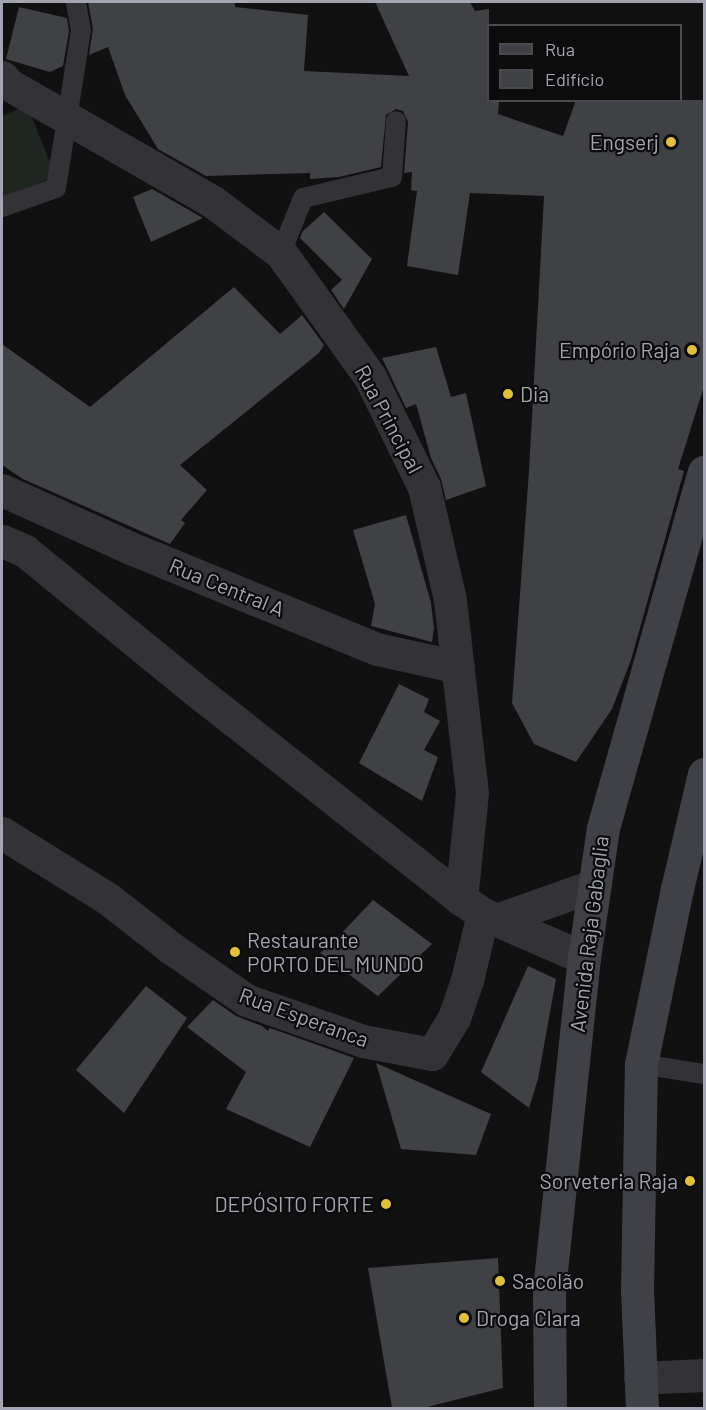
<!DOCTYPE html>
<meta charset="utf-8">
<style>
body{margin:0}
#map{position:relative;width:706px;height:1410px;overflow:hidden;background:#111112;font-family:Barlow,sans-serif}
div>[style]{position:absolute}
.green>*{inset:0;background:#1f2621}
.building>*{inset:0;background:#404145}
.lane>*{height:20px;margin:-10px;padding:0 10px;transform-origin:10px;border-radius:10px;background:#323237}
.street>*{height:33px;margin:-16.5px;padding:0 16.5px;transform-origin:16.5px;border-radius:16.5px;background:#323237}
.secondary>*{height:33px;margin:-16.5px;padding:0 16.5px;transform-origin:16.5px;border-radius:16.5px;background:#404147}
.dots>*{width:16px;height:16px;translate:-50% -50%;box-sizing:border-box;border:3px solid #0c0c0d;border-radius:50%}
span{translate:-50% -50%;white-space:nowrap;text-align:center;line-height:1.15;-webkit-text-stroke:4.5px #0c0c0d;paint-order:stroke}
.poi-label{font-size:21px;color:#a3a6b2}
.right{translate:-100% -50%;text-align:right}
.left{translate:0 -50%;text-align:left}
.street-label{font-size:21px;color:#a3a6b2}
.frame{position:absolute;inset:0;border:3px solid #a3a6b2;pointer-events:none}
.legend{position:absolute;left:487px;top:24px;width:195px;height:78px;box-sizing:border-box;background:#0c0c0d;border:2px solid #484a4f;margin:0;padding:8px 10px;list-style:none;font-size:18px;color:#a3a6b2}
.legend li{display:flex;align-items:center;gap:12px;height:30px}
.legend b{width:30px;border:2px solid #484a4f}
</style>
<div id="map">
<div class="green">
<div style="clip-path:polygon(27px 105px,56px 177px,2px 197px,2px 116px)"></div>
</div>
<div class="building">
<div style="clip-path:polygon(88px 2px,235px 2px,235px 7px,308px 15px,304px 71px,409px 76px,375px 2px,470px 2px,475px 11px,489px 9px,489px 101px,499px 102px,498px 114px,563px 136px,576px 100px,705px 100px,705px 383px,678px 469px,684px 471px,631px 660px,612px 709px,576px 762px,534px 744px,512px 703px,529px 471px,544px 196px,470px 193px,458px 275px,407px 266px,417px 191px,411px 190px,412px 172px,404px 173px,408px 122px,403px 111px,396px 109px,386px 115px,381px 167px,339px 177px,310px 179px,310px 173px,206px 176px,158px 149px,125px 95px,108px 47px,89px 55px,93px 29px)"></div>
<div style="clip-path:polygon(19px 7px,67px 18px,69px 31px,63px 66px,50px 72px,6px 59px)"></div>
<div style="clip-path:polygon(152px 189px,203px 218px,151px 242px,133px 197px)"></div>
<div style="clip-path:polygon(324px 212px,372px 259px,344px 309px,331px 290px,342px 280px,300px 238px,302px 232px)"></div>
<div style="clip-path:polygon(234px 287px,280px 334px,302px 315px,324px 345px,319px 353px,180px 465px,207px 490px,181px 520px,185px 523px,170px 544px,23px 479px,2px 465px,2px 344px,90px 407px)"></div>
<div style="clip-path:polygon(436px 347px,451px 397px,466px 393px,486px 486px,446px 500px,441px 479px,431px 458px,416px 404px,406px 408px,382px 358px)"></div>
<div style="clip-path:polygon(406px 515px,431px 603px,434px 628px,432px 642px,371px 626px,375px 604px,353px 530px)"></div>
<div style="clip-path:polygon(399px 684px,429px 699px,424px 712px,440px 721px,424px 750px,438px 757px,422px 801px,359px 763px)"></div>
<div style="clip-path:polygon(373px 900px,432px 944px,378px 996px,320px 953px,338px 937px)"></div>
<div style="clip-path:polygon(528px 966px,556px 979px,538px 1079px,529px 1108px,481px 1072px)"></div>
<div style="clip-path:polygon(146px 986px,187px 1018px,124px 1113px,76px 1070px)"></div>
<div style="clip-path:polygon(213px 1000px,236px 1016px,262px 1026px,268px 1031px,270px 1028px,354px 1058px,310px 1147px,226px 1109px,246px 1072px,187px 1027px)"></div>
<div style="clip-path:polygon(376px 1063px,491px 1114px,476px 1155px,401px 1149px)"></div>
<div style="clip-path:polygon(498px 1258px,503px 1388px,423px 1408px,392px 1408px,368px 1268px)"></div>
</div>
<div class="lane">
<div style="left:2px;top:207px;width:57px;rotate:-19.4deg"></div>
<div style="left:56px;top:188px;width:159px;rotate:-81deg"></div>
<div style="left:81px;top:31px;width:29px;rotate:-100deg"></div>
<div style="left:281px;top:253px;width:59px;rotate:-68.2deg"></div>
<div style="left:303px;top:198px;width:91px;rotate:-13.3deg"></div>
<div style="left:392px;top:177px;width:56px;rotate:-85.9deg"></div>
<div style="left:641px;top:1064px;width:64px;rotate:9deg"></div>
</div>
<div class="street">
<div style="left:2px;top:77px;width:9px;rotate:49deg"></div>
<div style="left:8px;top:84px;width:237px;rotate:29.9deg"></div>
<div style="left:213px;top:202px;width:85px;rotate:36.9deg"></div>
<div style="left:281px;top:253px;width:153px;rotate:54.3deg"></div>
<div style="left:370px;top:377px;width:123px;rotate:63.9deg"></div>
<div style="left:424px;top:487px;width:116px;rotate:77deg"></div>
<div style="left:450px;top:600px;width:194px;rotate:83.5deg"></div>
<div style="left:472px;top:793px;width:107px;rotate:95.9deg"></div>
<div style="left:2px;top:490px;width:138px;rotate:24.3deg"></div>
<div style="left:128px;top:547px;width:269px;rotate:22.3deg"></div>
<div style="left:377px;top:649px;width:83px;rotate:12.5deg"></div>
<div style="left:2px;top:541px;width:25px;rotate:23deg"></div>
<div style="left:25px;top:551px;width:230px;rotate:39.2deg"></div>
<div style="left:203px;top:696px;width:328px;rotate:38.2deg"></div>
<div style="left:461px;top:899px;width:27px;rotate:34deg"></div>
<div style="left:483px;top:914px;width:110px;rotate:23.5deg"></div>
<div style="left:2px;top:833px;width:123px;rotate:31.8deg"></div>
<div style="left:107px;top:898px;width:81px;rotate:38deg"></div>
<div style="left:171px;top:948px;width:91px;rotate:34.7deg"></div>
<div style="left:246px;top:1000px;width:124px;rotate:19.3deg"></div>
<div style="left:363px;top:1041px;width:70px;rotate:10.7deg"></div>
<div style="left:432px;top:1054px;width:42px;rotate:-58.6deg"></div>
<div style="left:454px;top:1018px;width:40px;rotate:-71.1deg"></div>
<div style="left:467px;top:980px;width:68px;rotate:-76.4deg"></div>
<div style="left:496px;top:920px;width:105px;rotate:-19.5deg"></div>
<div style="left:640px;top:1378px;width:64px;rotate:-2.7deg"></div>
</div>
<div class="secondary">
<div style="left:550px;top:1408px;width:118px;rotate:-90.5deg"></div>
<div style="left:549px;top:1290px;width:334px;rotate:-84deg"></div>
<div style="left:584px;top:958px;width:131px;rotate:-81.7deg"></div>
<div style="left:603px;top:828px;width:370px;rotate:-74.2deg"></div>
<div style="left:642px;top:1408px;width:117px;rotate:-92.4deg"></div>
<div style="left:637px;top:1291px;width:227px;rotate:-89deg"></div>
<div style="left:641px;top:1064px;width:179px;rotate:-78.4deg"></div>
<div style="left:677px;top:889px;width:118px;rotate:-76.8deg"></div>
</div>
<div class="dots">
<div style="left:671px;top:142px;background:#e2c039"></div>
<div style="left:692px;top:350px;background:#e2c039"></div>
<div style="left:508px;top:394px;background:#e2c039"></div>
<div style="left:235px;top:952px;background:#e2c039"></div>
<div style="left:690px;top:1181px;background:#e2c039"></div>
<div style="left:386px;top:1204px;background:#e2c039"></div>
<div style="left:500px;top:1281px;background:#e2c039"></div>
<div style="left:464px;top:1318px;background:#e2c039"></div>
</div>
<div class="poi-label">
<span class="right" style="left:659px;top:142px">Engserj</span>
<span class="right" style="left:680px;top:350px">Empório Raja</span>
<span class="left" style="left:520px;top:394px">Dia</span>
<span class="left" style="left:247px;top:952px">Restaurante<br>PORTO DEL MUNDO</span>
<span class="right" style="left:678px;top:1181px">Sorveteria Raja</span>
<span class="right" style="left:374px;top:1204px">DEPÓSITO FORTE</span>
<span class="left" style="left:512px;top:1281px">Sacolão</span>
<span class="left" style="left:476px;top:1318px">Droga Clara</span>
</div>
<div class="street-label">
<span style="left:389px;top:419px;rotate:62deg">Rua Principal</span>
<span style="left:227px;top:587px;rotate:22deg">Rua Central A</span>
<span style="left:589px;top:934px;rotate:-83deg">Avenida Raja Gabaglia</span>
<span style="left:304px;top:1017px;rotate:20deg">Rua Esperanca</span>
</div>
<div class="frame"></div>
<ul class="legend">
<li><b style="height:8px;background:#404147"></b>Rua</li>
<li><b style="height:16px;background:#404145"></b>Edifício</li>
</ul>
</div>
